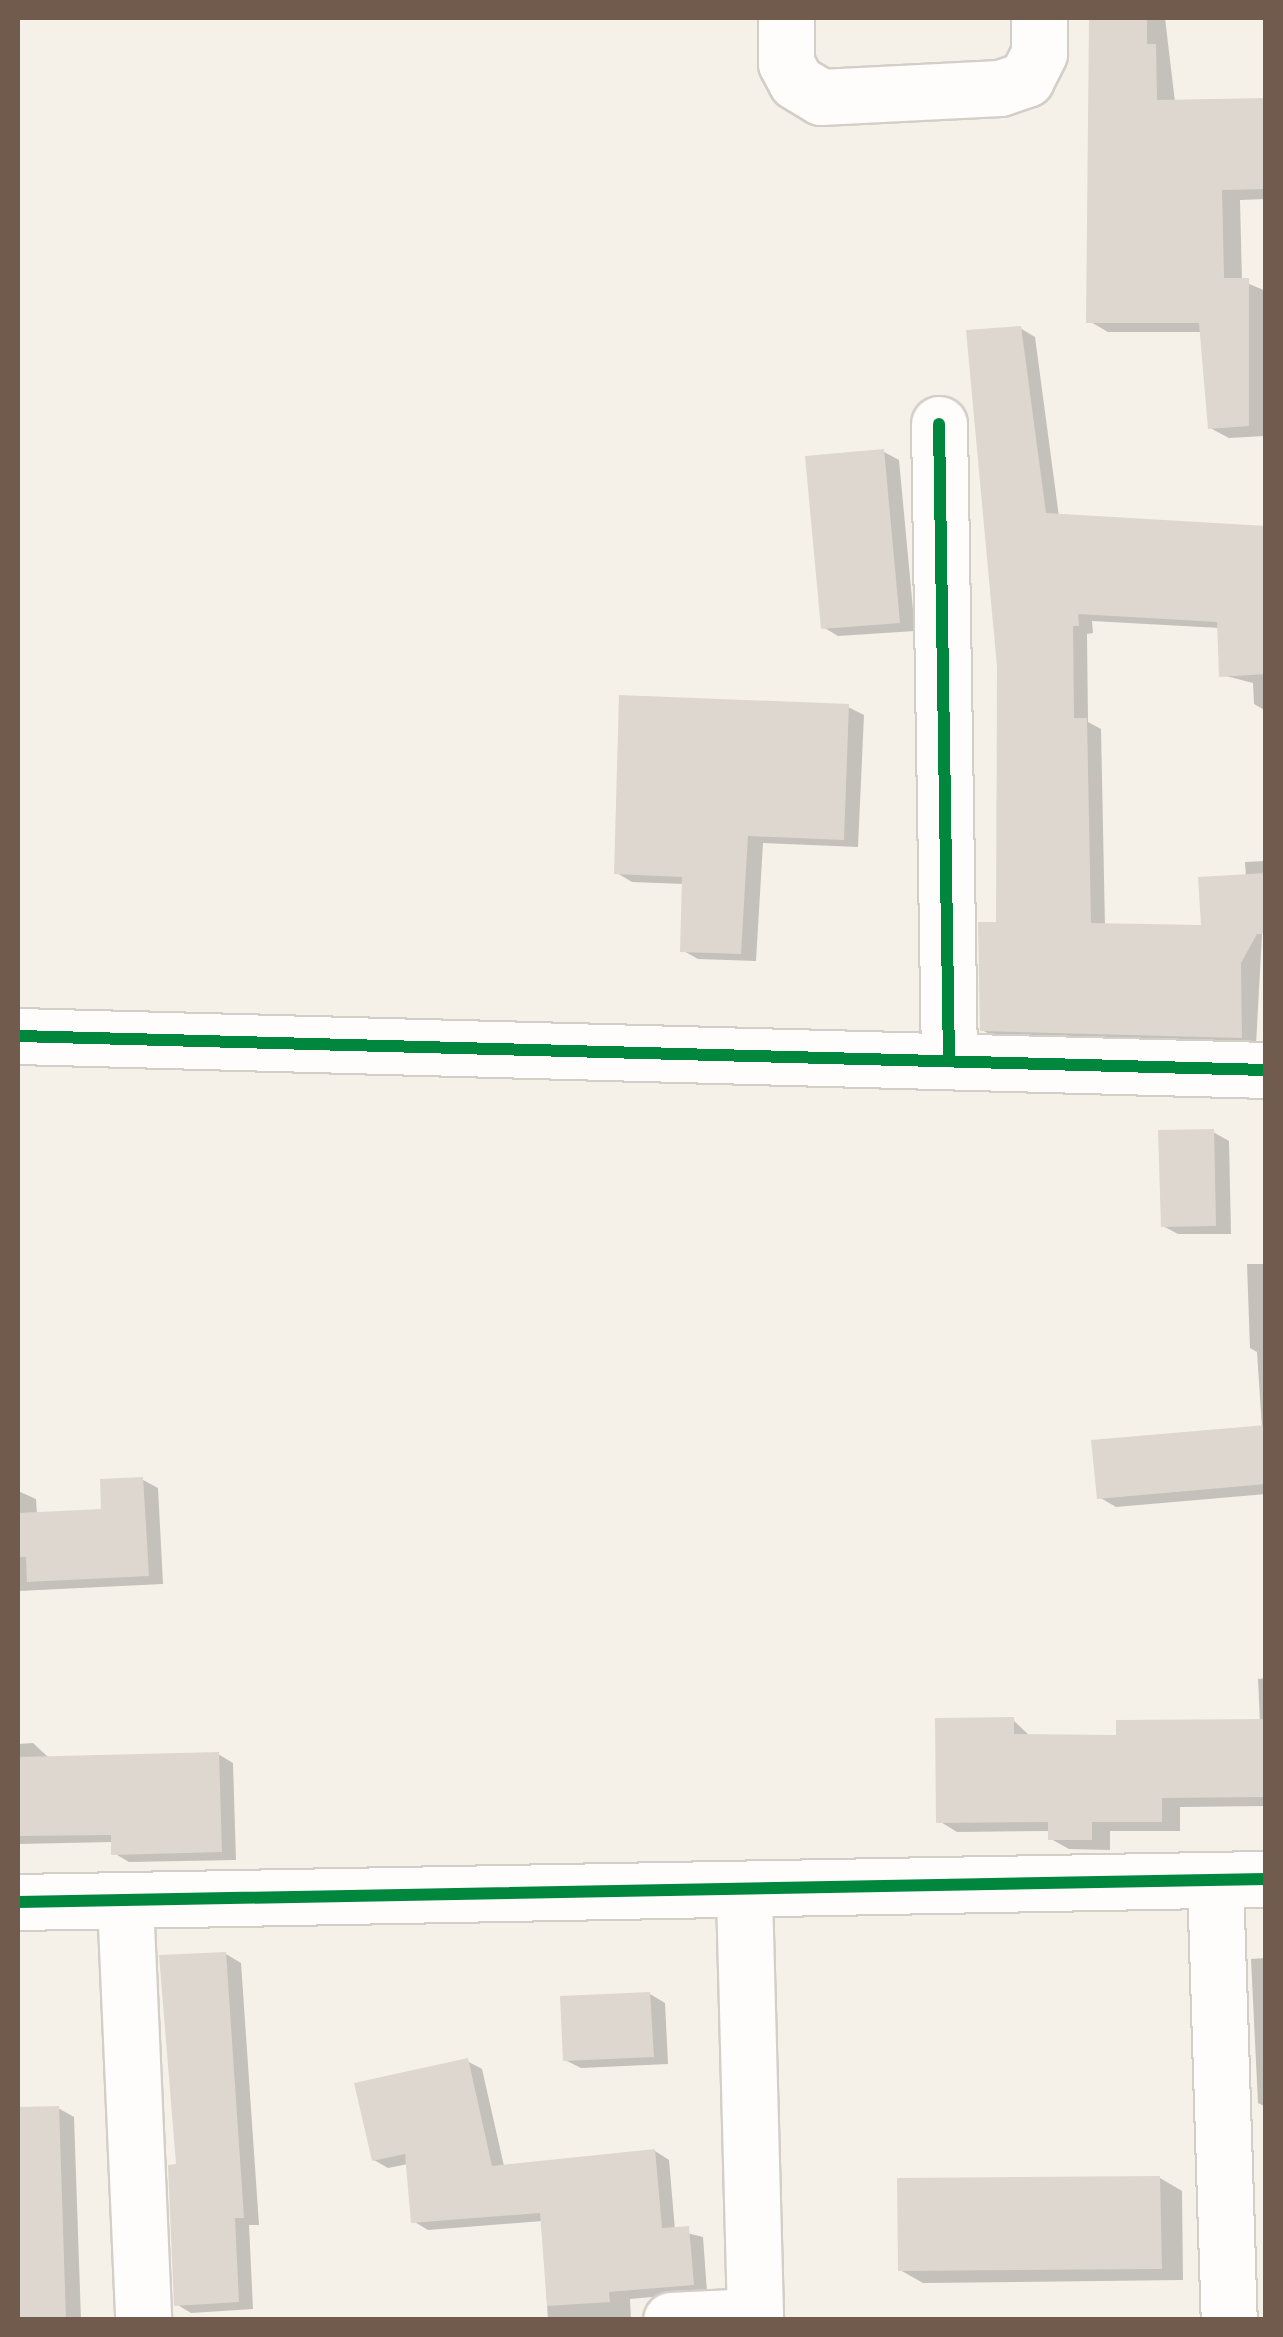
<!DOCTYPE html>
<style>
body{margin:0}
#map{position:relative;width:1283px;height:2337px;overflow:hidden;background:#f5f1e9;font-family:"Noto Sans",sans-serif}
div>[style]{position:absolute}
.shadow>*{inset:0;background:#0003}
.building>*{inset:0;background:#ded7cf}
.roads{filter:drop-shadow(2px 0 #d4cec8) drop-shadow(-2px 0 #d4cec8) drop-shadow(0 2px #d4cec8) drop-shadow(0 -2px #d4cec8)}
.minor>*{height:55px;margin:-27.5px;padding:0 27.5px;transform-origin:27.5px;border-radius:27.5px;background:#fefdfc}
.cycleway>*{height:12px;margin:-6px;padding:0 6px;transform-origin:6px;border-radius:6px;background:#00873e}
span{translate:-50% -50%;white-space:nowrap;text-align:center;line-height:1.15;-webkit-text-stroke:10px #fdf7ea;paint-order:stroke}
.frame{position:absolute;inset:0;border:20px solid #705b4c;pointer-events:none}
</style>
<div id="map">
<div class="shadow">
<div style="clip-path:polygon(1090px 18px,1165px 18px,1175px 102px,1266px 101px,1266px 199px,1240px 200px,1242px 281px,1266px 291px,1266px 453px,1264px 436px,1229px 438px,1210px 428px,1202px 332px,1108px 332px,1089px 321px)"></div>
<div style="clip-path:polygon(1020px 328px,1035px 337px,1059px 517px,1266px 582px,1266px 711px,1254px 704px,1253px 683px,1222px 675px,1220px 628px,1092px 621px,1093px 633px,1087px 634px,1088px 722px,1101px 729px,1105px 926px,1204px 927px,1246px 877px,1245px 862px,1266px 861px,1256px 1045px,997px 1038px,982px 1030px,999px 924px)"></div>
<div style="clip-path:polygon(884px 452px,899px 460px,915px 631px,838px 636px,823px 627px)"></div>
<div style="clip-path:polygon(848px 707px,864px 715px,858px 847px,763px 843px,756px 961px,698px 959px,682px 950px,684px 884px,632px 882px,617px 873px)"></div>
<div style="clip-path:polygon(1213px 1132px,1229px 1141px,1231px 1234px,1178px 1234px,1163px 1226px)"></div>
<div style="clip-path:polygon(1247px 1264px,1266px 1264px,1266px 1494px,1116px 1507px,1099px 1497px,1262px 1428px,1257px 1352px,1250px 1348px)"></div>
<div style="clip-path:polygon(143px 1480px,158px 1488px,163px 1584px,18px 1591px,18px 1491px,36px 1499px,37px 1514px,104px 1511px)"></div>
<div style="clip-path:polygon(1266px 1678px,1266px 1806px,1180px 1807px,1180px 1831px,1110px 1831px,1110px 1850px,1069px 1849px,1051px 1839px,1051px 1831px,957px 1832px,939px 1821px,1013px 1720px,1031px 1737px,1118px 1737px,1260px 1722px,1258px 1679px)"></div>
<div style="clip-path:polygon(33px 1743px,49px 1758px,218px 1754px,233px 1763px,236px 1860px,129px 1862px,114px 1853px,113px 1842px,18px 1844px,18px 1744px)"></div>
<div style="clip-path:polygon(226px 1954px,241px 1963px,259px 2225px,249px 2225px,253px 2309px,191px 2313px,176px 2304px,178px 2167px)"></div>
<div style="clip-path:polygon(1266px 1958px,1266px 2107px,1258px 2103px,1251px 1959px)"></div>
<div style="clip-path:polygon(650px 1994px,665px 2003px,668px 2064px,581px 2068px,565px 2060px)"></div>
<div style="clip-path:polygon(467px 2061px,482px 2069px,504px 2166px,655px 2151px,669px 2160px,675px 2230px,703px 2237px,707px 2292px,630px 2299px,631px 2320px,548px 2320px,542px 2221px,428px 2230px,413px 2221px,408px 2164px,388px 2168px,374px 2160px)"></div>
<div style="clip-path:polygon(58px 2108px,74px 2117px,81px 2320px,18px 2320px,18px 2110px)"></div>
<div style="clip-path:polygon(1160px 2178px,1182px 2191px,1183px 2280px,923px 2283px,900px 2270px)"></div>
</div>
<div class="building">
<div style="clip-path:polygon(1089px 18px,1147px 18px,1147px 44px,1156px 44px,1157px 100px,1266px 98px,1266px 189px,1222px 190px,1224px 278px,1249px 278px,1249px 426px,1208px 429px,1199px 323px,1086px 323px)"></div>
<div style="clip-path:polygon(1021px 326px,1046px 513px,1266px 526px,1266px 674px,1219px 677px,1217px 622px,1078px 614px,1079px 626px,1073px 626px,1074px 718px,1087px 718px,1091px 923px,1201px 925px,1198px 877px,1266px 873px,1266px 934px,1257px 934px,1241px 963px,1242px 1038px,980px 1031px,978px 922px,996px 922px,997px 667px,966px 330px)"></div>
<div style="clip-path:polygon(884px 449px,900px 623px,821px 629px,805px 456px)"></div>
<div style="clip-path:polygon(619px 695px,849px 704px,844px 840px,748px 836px,741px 954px,680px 952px,682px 877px,614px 874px)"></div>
<div style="clip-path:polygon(1214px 1129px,1216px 1226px,1161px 1227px,1158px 1130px)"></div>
<div style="clip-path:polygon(1266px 1425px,1266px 1484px,1097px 1499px,1091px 1440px)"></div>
<div style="clip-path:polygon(143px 1477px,149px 1576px,27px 1582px,26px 1557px,18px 1557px,18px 1513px,101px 1509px,100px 1479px)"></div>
<div style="clip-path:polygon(1014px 1717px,1014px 1734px,1116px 1735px,1116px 1720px,1266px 1719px,1266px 1797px,1162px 1798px,1162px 1822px,1092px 1822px,1092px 1840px,1048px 1840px,1048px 1822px,936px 1823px,935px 1718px)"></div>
<div style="clip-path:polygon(219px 1752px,222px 1852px,111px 1855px,111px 1835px,18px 1836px,18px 1757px)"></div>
<div style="clip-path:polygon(226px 1952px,244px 2218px,235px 2218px,239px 2302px,174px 2306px,168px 2165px,176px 2164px,159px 1955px)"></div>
<div style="clip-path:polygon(650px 1992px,654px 2057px,563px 2061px,560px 1996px)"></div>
<div style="clip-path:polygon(468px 2058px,492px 2166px,655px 2149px,662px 2228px,689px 2226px,694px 2285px,609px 2292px,610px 2302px,547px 2306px,540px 2213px,411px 2223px,405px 2154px,372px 2161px,354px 2083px)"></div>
<div style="clip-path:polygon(59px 2106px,66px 2320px,18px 2320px,18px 2107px)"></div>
<div style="clip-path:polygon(1160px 2176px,1162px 2269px,898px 2271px,897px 2178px)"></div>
</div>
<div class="roads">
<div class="minor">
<div style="left:786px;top:18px;width:45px;rotate:90deg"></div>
<div style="left:786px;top:63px;width:21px;rotate:62deg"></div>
<div style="left:796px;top:82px;width:29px;rotate:31deg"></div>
<div style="left:821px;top:97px;width:179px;rotate:-2.9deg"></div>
<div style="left:1000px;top:88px;width:28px;rotate:-19deg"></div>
<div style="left:1026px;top:79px;width:29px;rotate:-63deg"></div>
<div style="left:1039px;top:53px;width:35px;rotate:-90deg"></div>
<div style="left:939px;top:424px;width:637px;rotate:89.1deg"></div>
<div style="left:18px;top:1036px;width:1248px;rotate:1.56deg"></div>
<div style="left:1215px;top:1881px;width:439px;rotate:88.2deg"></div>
<div style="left:744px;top:1894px;width:426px;rotate:88.5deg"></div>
<div style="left:125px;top:1901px;width:419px;rotate:87.5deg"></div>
<div style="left:18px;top:1902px;width:1248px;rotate:-1.06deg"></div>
<div style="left:671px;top:2320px;width:84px;rotate:-2.7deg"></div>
</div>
</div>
<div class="cycleway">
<div style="left:939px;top:424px;width:637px;rotate:89.1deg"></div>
<div style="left:18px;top:1036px;width:1248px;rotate:1.56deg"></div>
<div style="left:18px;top:1902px;width:1248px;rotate:-1.06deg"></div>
</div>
<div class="frame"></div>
</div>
